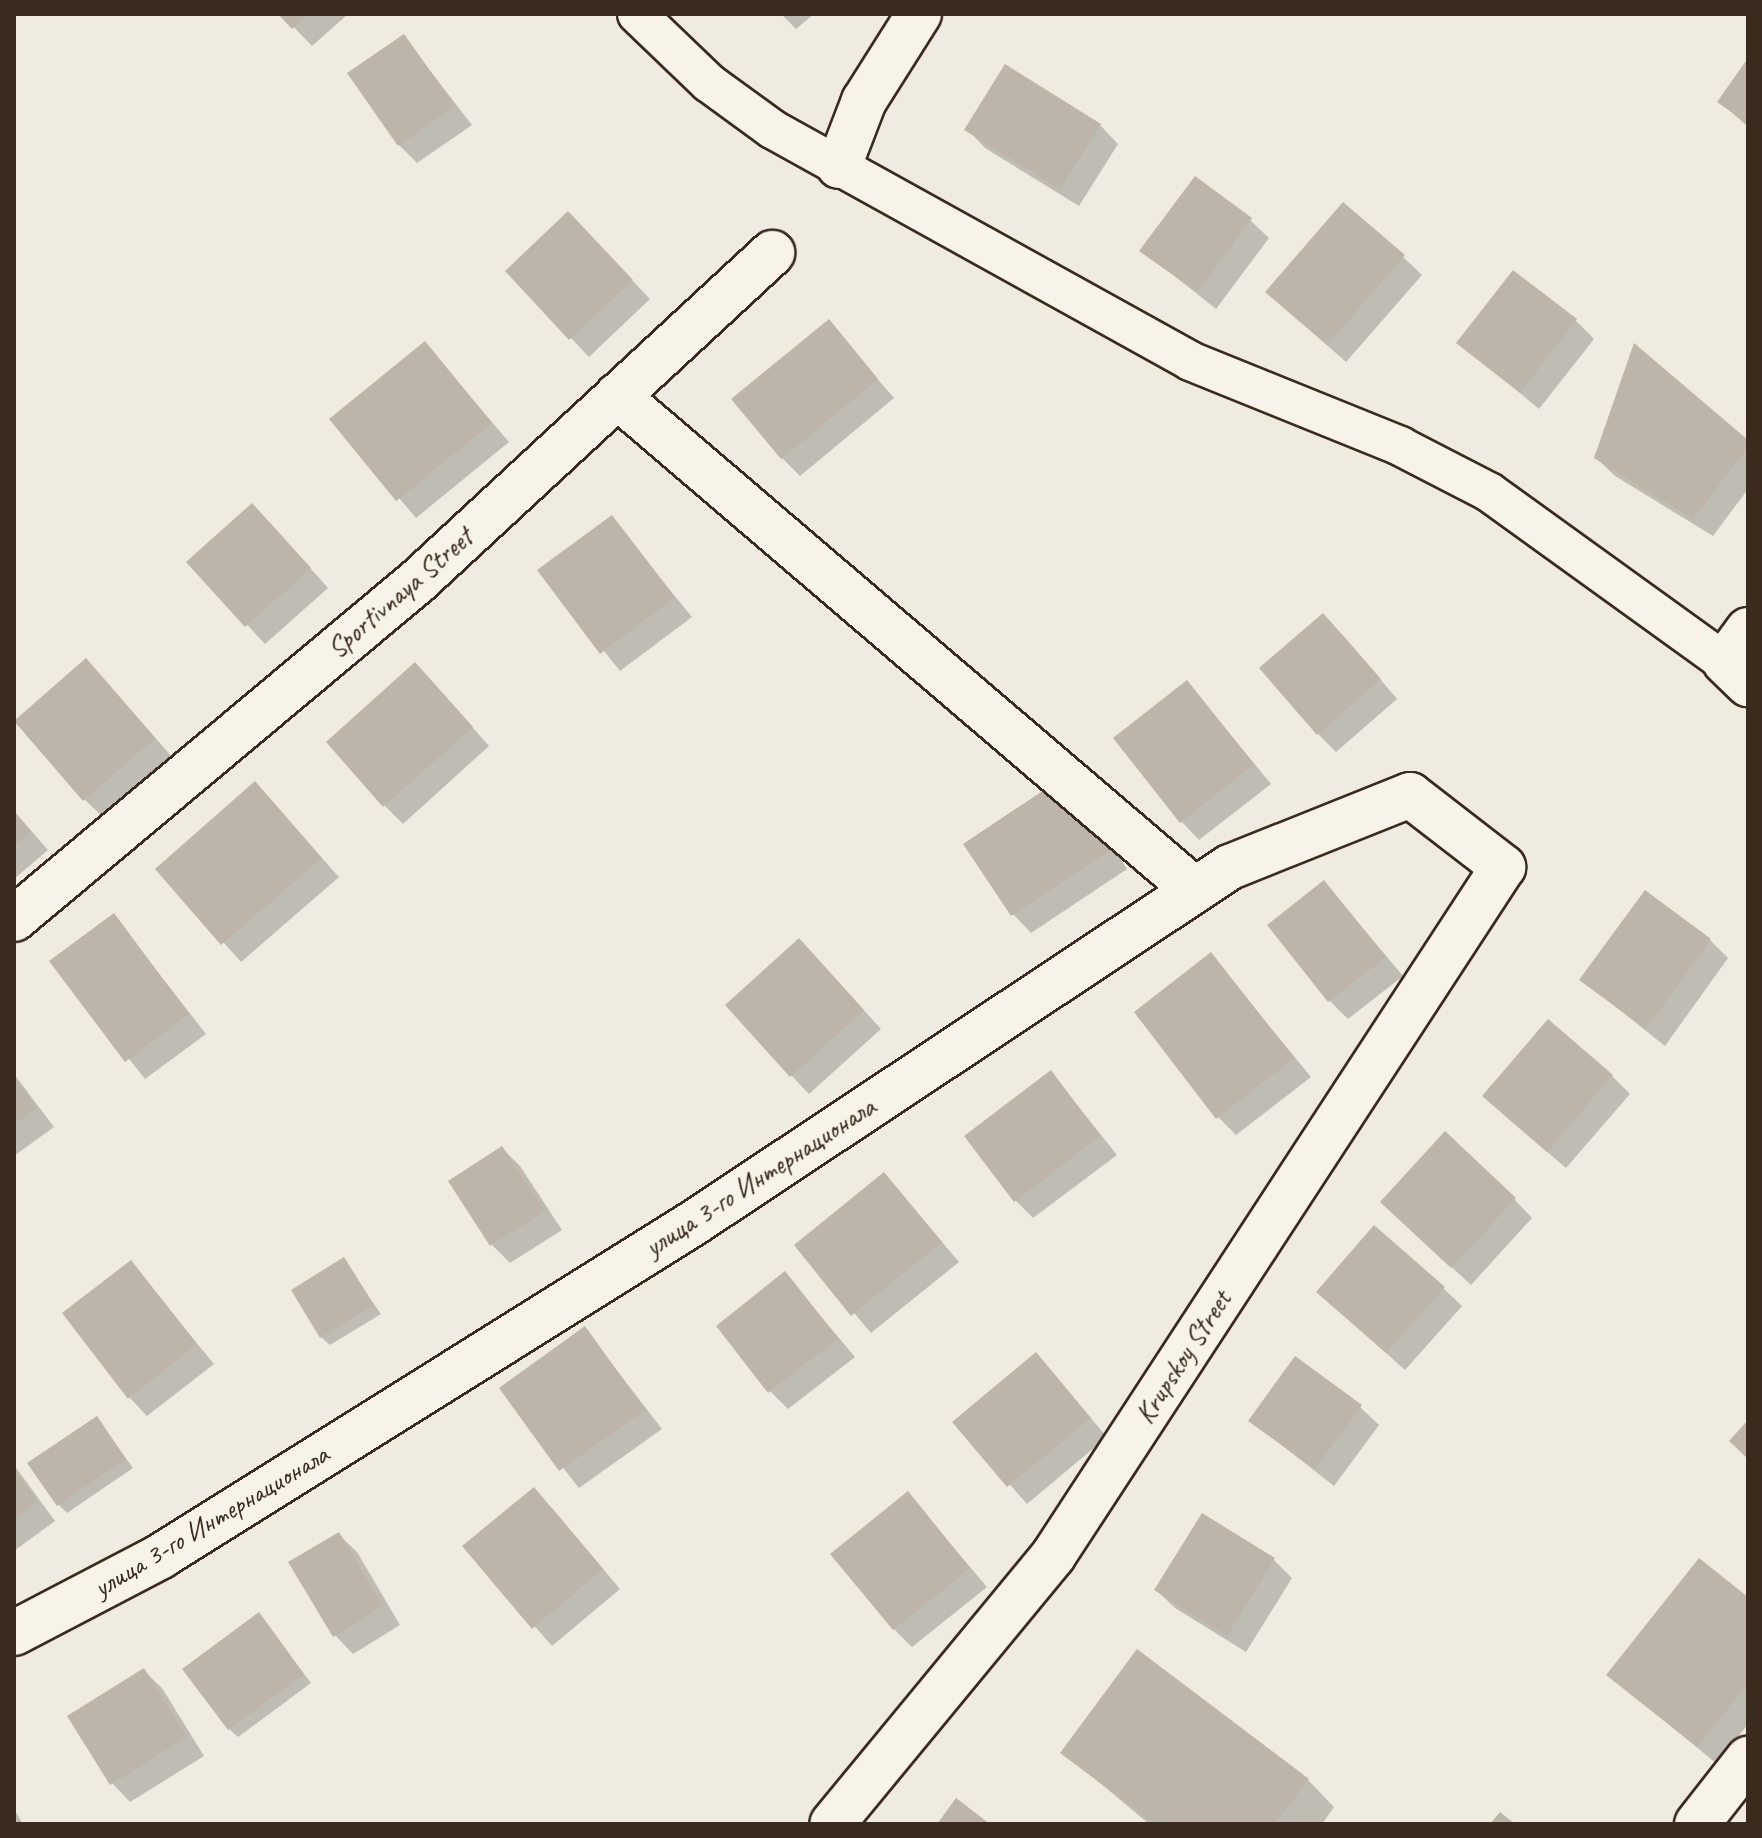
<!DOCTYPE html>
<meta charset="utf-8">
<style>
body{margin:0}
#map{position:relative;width:1762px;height:1838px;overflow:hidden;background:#efebe0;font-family:Caveat,sans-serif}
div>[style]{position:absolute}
.shadow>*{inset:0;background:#0003}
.building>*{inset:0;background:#bdb5aa}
.roads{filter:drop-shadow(2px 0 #3b2a1e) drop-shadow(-2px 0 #3b2a1e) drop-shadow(0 2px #3b2a1e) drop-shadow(0 -2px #3b2a1e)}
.service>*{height:38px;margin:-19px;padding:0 19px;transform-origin:19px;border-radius:19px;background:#f7f3e8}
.minor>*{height:44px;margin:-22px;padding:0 22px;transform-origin:22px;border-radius:22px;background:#f7f3e8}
span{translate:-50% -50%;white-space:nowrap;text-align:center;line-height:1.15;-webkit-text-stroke:6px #f7f3e8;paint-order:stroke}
.street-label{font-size:28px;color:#3b2a1e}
.frame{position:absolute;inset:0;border:16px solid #3b2a1e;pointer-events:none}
</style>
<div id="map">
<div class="shadow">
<div style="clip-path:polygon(281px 14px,348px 14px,312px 46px)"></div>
<div style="clip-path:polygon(781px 14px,814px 14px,796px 29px)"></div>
<div style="clip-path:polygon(404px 37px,472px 125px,417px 163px,399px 145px)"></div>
<div style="clip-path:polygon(1748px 61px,1748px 127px,1720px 102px)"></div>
<div style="clip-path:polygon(1100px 125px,1118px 144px,1079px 206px,985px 148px,967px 129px)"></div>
<div style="clip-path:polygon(1250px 220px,1269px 238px,1216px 309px,1142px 250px)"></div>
<div style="clip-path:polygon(586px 232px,650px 299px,589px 357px,508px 271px)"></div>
<div style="clip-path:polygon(1403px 257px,1422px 275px,1346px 362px,1267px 292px)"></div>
<div style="clip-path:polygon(1575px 320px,1594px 339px,1539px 409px,1459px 342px)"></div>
<div style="clip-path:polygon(828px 322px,894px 398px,800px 476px,782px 458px)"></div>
<div style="clip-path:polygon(425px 344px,509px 442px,416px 518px,332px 419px)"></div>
<div style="clip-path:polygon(1748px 443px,1748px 489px,1713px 536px,1615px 476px,1596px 458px)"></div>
<div style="clip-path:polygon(611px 518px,692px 617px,620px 671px,540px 571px)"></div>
<div style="clip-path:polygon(271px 524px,328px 588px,265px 644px,189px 562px)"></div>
<div style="clip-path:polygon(1341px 633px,1397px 699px,1336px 752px,1318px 734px)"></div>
<div style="clip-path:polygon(104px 679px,172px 757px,103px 817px,84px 799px)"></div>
<div style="clip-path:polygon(1187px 682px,1271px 784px,1199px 840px,1181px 821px)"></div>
<div style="clip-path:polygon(433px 683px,489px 746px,403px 824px,384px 805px)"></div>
<div style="clip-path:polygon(255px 784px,339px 877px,241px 962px,158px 869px)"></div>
<div style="clip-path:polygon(1080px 799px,1127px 869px,1031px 933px,1013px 914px)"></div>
<div style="clip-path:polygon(14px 811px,48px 850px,14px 879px)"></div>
<div style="clip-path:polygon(1324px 882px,1403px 976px,1348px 1019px,1330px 1001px)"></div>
<div style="clip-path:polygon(114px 916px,206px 1034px,145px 1079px,52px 962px)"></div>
<div style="clip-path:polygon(1710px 940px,1728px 958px,1665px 1046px,1582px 980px)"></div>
<div style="clip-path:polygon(1211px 955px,1311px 1077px,1236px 1135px,1218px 1117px)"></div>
<div style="clip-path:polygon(817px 959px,881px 1029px,809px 1094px,791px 1075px)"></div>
<div style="clip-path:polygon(1051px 1072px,1117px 1155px,1033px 1218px,1015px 1200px)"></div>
<div style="clip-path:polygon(14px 1074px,54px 1127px,14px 1156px)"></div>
<div style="clip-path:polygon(1612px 1076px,1630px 1094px,1566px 1168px,1503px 1114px)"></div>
<div style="clip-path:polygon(502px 1148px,520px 1166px,562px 1230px,510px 1263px,492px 1245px)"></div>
<div style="clip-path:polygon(884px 1174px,959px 1262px,871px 1333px,797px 1245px)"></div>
<div style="clip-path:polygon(1514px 1199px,1532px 1218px,1471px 1285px,1401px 1220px)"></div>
<div style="clip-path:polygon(343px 1260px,381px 1314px,330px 1345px,321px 1337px)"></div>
<div style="clip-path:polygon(130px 1262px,214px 1364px,147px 1416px,129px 1397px)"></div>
<div style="clip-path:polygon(785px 1274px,855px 1357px,788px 1409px,770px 1391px)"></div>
<div style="clip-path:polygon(1443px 1288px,1462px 1306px,1405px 1370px,1318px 1292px)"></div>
<div style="clip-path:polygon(585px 1329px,662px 1429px,579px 1488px,501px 1389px)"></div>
<div style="clip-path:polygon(1036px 1355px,1107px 1437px,1027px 1504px,955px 1422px)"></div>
<div style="clip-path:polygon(1360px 1407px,1379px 1425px,1334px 1486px,1251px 1421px)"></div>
<div style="clip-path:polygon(97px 1419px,133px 1468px,67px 1513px,58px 1504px)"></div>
<div style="clip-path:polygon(14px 1465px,55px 1521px,14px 1551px)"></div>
<div style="clip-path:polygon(908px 1494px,987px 1587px,912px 1647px,894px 1629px)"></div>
<div style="clip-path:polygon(552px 1508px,620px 1589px,552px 1646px,465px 1547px)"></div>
<div style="clip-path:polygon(1202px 1516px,1274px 1560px,1292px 1578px,1246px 1652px,1175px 1608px,1156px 1590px)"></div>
<div style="clip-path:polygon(338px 1534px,357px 1552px,400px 1625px,353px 1654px,335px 1635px)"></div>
<div style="clip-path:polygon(1748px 1599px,1748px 1724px,1717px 1764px,1609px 1675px)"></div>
<div style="clip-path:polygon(259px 1615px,311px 1683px,238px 1737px,229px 1729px)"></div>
<div style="clip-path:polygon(143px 1670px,162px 1688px,204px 1756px,130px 1802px,112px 1783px)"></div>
<div style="clip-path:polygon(1063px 1752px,1308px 1780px,1334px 1807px,1322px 1824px,1149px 1824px)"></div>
<div style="clip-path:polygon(14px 1809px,23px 1824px,14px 1824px)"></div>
</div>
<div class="building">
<div style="clip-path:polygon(278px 14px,309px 14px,292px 29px)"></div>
<div style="clip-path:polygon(404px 34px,455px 106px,398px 146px,347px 73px)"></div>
<div style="clip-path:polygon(1748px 58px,1748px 124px,1717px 102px)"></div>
<div style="clip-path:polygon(1005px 64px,1101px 124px,1060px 189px,964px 130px)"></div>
<div style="clip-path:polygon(1195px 176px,1252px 218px,1197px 292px,1139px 251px)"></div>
<div style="clip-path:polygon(1343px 202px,1405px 255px,1327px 345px,1265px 292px)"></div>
<div style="clip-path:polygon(568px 211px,633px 280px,569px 340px,505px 271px)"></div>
<div style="clip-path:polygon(1513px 270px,1577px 319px,1520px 393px,1456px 343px)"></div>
<div style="clip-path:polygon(829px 319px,878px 379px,781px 459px,731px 399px)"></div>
<div style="clip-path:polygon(425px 341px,492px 423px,396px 501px,329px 419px)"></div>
<div style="clip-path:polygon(1634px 343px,1748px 440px,1748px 447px,1693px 519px,1594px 458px)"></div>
<div style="clip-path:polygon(252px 503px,311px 568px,245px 627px,186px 562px)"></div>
<div style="clip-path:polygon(612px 515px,675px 597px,600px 654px,537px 570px)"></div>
<div style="clip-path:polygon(1323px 613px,1381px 679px,1317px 735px,1259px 668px)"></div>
<div style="clip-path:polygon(86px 658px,155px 738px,83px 801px,14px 721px)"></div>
<div style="clip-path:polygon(415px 662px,473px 727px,383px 807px,326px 742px)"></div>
<div style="clip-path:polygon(1187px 680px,1254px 764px,1180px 823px,1113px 738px)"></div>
<div style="clip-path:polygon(1062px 778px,1110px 850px,1011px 916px,963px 844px)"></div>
<div style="clip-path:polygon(255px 781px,322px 858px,221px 945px,155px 869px)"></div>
<div style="clip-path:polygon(14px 811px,31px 831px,14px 845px)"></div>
<div style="clip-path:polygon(1324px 880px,1386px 957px,1328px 1002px,1267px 925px)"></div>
<div style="clip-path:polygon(1645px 890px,1711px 939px,1646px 1029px,1579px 980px)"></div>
<div style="clip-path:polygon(114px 913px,189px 1014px,125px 1062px,49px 961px)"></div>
<div style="clip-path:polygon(799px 938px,864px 1010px,790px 1077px,725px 1005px)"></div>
<div style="clip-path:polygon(1211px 952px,1294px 1058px,1216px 1119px,1134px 1012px)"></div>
<div style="clip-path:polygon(1548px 1019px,1613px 1075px,1547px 1152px,1482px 1096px)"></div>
<div style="clip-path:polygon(1051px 1070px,1100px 1136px,1014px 1202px,964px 1136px)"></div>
<div style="clip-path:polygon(14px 1077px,37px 1108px,14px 1124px)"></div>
<div style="clip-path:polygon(1445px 1131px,1516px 1198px,1451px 1268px,1380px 1202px)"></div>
<div style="clip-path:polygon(502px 1146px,545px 1211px,490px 1246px,448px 1181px)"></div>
<div style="clip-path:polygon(884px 1172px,942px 1242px,851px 1316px,794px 1245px)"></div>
<div style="clip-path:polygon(1374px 1225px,1445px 1287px,1386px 1353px,1316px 1292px)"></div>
<div style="clip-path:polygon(344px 1257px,374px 1305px,320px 1338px,291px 1290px)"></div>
<div style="clip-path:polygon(131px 1260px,197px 1344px,128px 1399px,62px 1313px)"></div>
<div style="clip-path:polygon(785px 1271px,838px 1338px,768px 1393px,716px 1326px)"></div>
<div style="clip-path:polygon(585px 1326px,645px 1410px,559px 1471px,499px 1388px)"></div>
<div style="clip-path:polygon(1036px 1352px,1091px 1418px,1007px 1487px,952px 1422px)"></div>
<div style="clip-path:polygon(1295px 1356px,1362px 1405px,1315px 1469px,1248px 1421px)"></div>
<div style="clip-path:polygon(97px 1416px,126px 1459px,57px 1506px,27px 1463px)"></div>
<div style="clip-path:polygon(1748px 1420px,1748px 1459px,1729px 1441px)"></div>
<div style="clip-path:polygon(14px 1469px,38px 1502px,14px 1519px)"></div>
<div style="clip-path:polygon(534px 1487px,603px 1569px,532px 1629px,462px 1546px)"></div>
<div style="clip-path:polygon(908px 1491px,970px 1568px,893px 1630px,830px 1554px)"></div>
<div style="clip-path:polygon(1202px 1513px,1275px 1558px,1227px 1636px,1154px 1590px)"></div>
<div style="clip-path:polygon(339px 1532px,383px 1606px,333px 1637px,288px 1562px)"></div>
<div style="clip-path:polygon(1699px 1558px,1748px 1597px,1748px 1683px,1697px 1747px,1606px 1675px)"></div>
<div style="clip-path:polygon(259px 1612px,304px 1674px,228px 1730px,182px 1669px)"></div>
<div style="clip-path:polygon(1137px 1649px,1309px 1779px,1275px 1824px,1155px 1824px,1060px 1753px)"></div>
<div style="clip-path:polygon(144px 1668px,187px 1737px,110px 1785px,67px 1716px)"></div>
<div style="clip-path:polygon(956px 1798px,990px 1824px,937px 1824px)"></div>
<div style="clip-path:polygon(1500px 1812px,1515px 1824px,1490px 1824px)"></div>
</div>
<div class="roads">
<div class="service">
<div style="left:637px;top:14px;width:100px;rotate:43.8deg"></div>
<div style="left:709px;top:83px;width:78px;rotate:36.1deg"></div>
<div style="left:772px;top:129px;width:478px;rotate:29deg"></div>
<div style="left:1190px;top:361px;width:227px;rotate:22deg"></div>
<div style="left:1400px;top:446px;width:100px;rotate:27.3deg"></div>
<div style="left:1489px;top:492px;width:291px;rotate:35.8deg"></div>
</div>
<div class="minor">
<div style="left:839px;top:166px;width:70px;rotate:-69deg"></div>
<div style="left:864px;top:101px;width:103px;rotate:-57.7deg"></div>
<div style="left:617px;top:396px;width:760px;rotate:40.52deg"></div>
<div style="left:1748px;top:630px;width:39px;rotate:126deg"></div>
<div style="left:1725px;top:662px;width:32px;rotate:44deg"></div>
<div style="left:14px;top:919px;width:527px;rotate:-39.92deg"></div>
<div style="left:418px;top:581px;width:483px;rotate:-42.8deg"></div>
<div style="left:14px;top:1633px;width:166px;rotate:-27.6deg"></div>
<div style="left:161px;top:1556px;width:630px;rotate:-32.02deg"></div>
<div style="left:695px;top:1222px;width:642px;rotate:-33.57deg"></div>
<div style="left:1230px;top:867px;width:194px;rotate:-21.8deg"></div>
<div style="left:1410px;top:795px;width:118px;rotate:37.7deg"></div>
<div style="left:1503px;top:867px;width:823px;rotate:123.15deg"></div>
<div style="left:1053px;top:1556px;width:347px;rotate:129.5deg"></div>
<div style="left:1697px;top:1824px;width:83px;rotate:-51.9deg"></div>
</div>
</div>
<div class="street-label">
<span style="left:400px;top:593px;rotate:-41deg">Sportivnaya Street</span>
<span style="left:760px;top:1177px;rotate:-33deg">улица 3-го Интернационала</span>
<span style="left:1183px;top:1357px;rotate:-57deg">Krupskoy Street</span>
<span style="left:211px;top:1521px;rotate:-31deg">улица 3-го Интернационала</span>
</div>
<div class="frame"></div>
</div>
